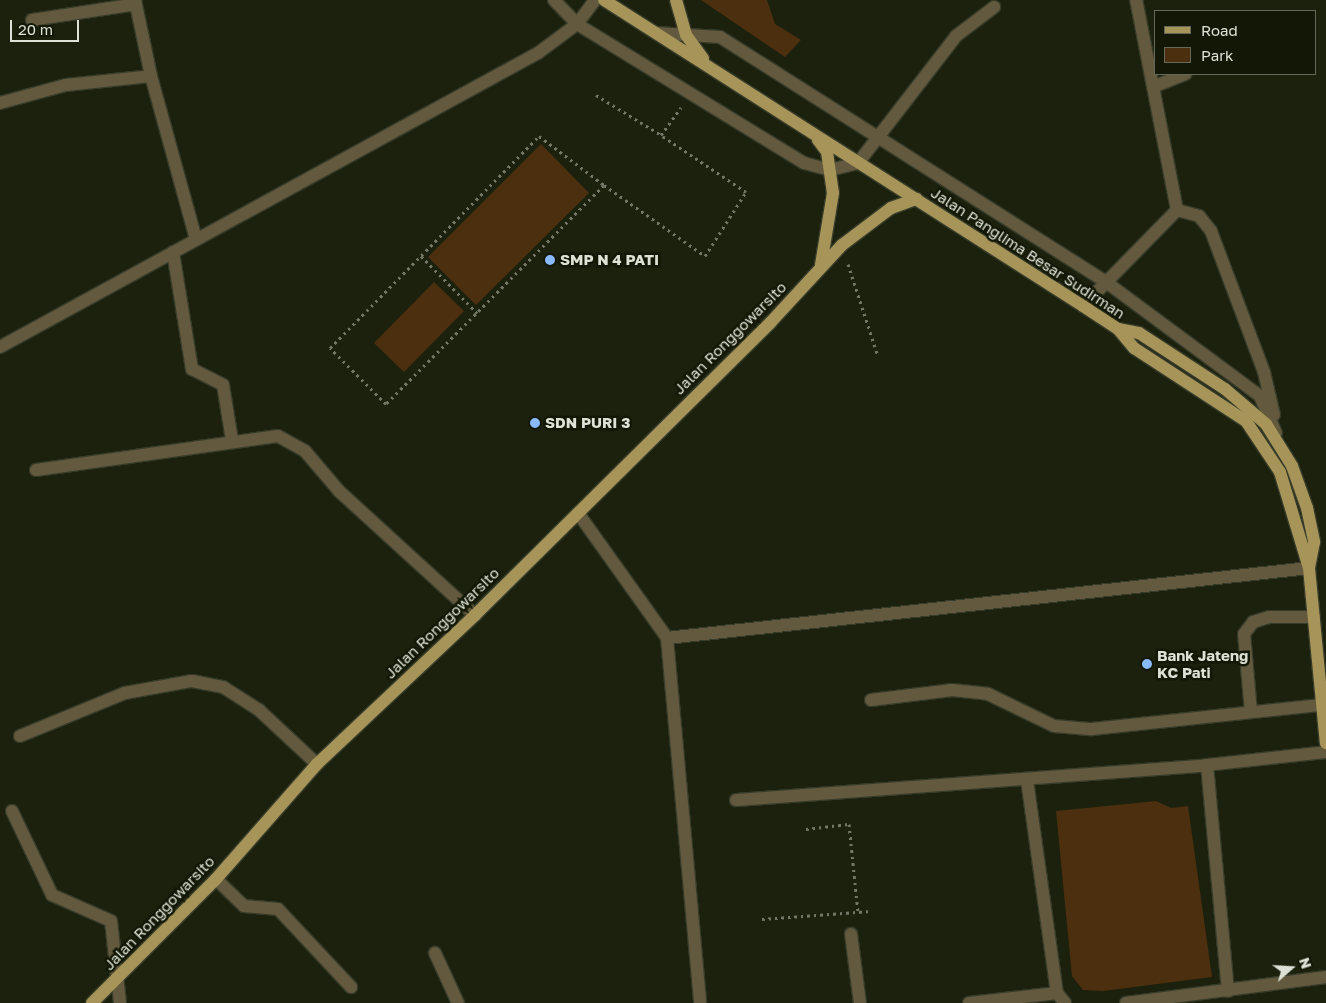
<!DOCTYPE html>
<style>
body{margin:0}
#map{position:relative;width:1326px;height:1003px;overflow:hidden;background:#1c210e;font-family:"Golos Text",sans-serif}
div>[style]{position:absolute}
.green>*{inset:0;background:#4b2f0e}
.path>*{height:3px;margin-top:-1.5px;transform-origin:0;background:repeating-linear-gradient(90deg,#727767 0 2.5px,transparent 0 6.5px)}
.roads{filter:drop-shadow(1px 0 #373c2a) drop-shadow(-1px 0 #373c2a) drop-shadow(0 1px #373c2a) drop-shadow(0 -1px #373c2a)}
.minor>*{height:12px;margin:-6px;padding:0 6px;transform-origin:6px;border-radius:6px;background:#62593e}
.major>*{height:12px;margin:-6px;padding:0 6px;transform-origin:6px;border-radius:6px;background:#a69459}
.dots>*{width:14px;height:14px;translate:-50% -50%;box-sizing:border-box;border:2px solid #131806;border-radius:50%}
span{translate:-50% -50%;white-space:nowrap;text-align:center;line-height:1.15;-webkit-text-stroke:5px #131806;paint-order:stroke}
.street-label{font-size:15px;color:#dee2d6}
.poi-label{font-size:15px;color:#dee2d6;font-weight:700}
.left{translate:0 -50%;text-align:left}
.legend{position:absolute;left:1154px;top:10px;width:162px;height:65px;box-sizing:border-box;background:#131806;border:1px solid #646959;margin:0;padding:6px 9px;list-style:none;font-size:15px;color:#dee2d6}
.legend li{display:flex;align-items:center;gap:10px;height:25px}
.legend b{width:25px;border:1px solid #646959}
.north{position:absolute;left:1266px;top:943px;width:50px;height:50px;-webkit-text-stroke:4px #131806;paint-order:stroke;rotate:71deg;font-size:14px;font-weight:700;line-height:20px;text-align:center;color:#dee2d6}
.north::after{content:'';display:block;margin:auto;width:18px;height:22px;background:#dee2d6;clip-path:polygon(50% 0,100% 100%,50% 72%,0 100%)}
.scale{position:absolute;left:10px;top:20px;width:69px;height:22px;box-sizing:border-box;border:2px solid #dee2d6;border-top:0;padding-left:6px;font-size:15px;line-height:18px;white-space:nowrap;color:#dee2d6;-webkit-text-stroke:4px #131806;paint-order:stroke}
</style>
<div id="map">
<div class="green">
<div style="clip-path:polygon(701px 0,767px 0,775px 24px,801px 40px,785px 57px)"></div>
<div style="clip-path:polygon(541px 144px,589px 193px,476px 305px,428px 257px)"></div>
<div style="clip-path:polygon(434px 282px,464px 311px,404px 372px,374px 343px)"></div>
<div style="clip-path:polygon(1156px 801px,1171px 808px,1188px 806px,1212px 977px,1103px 991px,1083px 990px,1072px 976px,1056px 811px)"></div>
</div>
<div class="path">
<div style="left:596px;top:95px;width:76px;rotate:31.6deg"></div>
<div style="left:539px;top:136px;width:81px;rotate:37deg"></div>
<div style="left:604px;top:185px;width:309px;rotate:134.9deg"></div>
<div style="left:386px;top:404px;width:79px;rotate:-135deg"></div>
<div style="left:330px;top:348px;width:298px;rotate:-45.4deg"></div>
<div style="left:604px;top:185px;width:123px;rotate:35.1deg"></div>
<div style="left:705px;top:256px;width:76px;rotate:-57.4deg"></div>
<div style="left:746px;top:192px;width:102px;rotate:-146.2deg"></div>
<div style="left:661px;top:135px;width:34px;rotate:-54deg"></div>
<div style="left:421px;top:256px;width:80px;rotate:45.5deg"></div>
<div style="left:848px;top:264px;width:94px;rotate:72deg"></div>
<div style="left:806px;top:829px;width:43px;rotate:-6.6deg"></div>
<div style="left:849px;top:824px;width:88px;rotate:84.2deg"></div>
<div style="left:762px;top:919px;width:109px;rotate:-4.2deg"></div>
</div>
<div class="roads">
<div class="minor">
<div style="left:135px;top:0;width:78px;rotate:78.1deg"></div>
<div style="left:151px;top:76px;width:169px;rotate:74.6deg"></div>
<div style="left:554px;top:0;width:33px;rotate:46deg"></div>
<div style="left:577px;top:24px;width:266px;rotate:31.5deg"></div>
<div style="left:804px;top:163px;width:27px;rotate:15deg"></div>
<div style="left:830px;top:170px;width:29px;rotate:-14deg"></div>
<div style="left:858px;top:163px;width:160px;rotate:-52.3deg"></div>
<div style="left:956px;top:36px;width:48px;rotate:-37.3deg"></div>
<div style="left:32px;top:20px;width:105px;rotate:-8.7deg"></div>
<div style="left:656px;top:33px;width:64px;rotate:3.6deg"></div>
<div style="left:720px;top:37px;width:457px;rotate:32.4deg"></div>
<div style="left:1106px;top:282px;width:192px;rotate:36.5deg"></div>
<div style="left:1260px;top:396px;width:40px;rotate:66.6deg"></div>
<div style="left:1153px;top:87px;width:35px;rotate:-22deg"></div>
<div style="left:0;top:103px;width:68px;rotate:-15.3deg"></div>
<div style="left:66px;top:85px;width:85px;rotate:-6deg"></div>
<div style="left:1177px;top:210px;width:23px;rotate:15deg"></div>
<div style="left:1199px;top:216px;width:19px;rotate:51deg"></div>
<div style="left:1211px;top:231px;width:151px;rotate:69.4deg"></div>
<div style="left:1264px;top:372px;width:44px;rotate:76.9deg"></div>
<div style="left:173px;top:252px;width:119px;rotate:80.8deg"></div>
<div style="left:192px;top:369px;width:35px;rotate:27deg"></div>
<div style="left:223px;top:385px;width:56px;rotate:80.7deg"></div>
<div style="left:1083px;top:306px;width:134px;rotate:-45.6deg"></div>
<div style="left:1177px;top:210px;width:214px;rotate:-101deg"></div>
<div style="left:0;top:347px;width:613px;rotate:-28.66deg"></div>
<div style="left:538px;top:53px;width:49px;rotate:-36.6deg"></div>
<div style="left:577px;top:24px;width:30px;rotate:-53deg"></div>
<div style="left:36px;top:470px;width:244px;rotate:-8deg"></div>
<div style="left:278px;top:436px;width:31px;rotate:29deg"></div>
<div style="left:305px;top:451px;width:52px;rotate:49.6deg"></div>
<div style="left:339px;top:491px;width:184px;rotate:42.4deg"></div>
<div style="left:578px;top:513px;width:153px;rotate:54.5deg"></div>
<div style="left:667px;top:638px;width:646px;rotate:-6.22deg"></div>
<div style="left:667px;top:638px;width:366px;rotate:84.8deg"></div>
<div style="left:871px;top:700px;width:82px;rotate:-7deg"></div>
<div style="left:952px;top:690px;width:36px;rotate:6deg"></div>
<div style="left:988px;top:694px;width:73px;rotate:25.9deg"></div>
<div style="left:1054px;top:726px;width:38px;rotate:5deg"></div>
<div style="left:1092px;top:729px;width:231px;rotate:-6deg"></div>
<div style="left:1251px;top:712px;width:78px;rotate:-95.1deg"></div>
<div style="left:1244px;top:634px;width:15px;rotate:-53deg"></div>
<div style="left:1253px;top:622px;width:17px;rotate:-17deg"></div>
<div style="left:1269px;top:617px;width:45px"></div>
<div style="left:20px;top:736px;width:113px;rotate:-22.3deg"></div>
<div style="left:125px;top:693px;width:68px;rotate:-10.2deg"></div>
<div style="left:192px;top:681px;width:32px;rotate:11deg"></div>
<div style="left:223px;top:687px;width:43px;rotate:32.6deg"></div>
<div style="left:259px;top:710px;width:79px;rotate:43deg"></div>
<div style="left:1207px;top:765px;width:227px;rotate:84.7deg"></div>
<div style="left:1027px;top:780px;width:215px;rotate:82deg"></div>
<div style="left:1057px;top:993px;width:13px;rotate:51deg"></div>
<div style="left:736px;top:800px;width:472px;rotate:-4.2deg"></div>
<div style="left:1207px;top:765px;width:120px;rotate:-6.2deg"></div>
<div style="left:12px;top:811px;width:93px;rotate:64.5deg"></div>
<div style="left:52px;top:895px;width:64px;rotate:23.8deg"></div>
<div style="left:111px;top:921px;width:82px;rotate:83.7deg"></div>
<div style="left:216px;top:879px;width:39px;rotate:44deg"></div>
<div style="left:244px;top:906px;width:34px;rotate:5deg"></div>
<div style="left:278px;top:909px;width:107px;rotate:46.9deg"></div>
<div style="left:851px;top:934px;width:70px;rotate:82.6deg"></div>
<div style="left:435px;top:953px;width:55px;rotate:65.3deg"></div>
<div style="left:969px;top:1003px;width:89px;rotate:-6.5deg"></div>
<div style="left:1126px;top:1003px;width:202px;rotate:-7.4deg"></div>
</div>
<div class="major">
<div style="left:604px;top:0;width:568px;rotate:32.57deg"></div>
<div style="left:1083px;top:306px;width:42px;rotate:33.3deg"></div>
<div style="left:1118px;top:329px;width:25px;rotate:50deg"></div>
<div style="left:1134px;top:348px;width:134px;rotate:33.1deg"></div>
<div style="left:1246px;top:421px;width:61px;rotate:56.3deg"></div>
<div style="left:1280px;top:472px;width:100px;rotate:73.2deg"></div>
<div style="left:1309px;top:568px;width:176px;rotate:84.5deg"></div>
<div style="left:676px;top:0;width:36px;rotate:74deg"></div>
<div style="left:686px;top:35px;width:29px;rotate:54deg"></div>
<div style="left:818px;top:140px;width:15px;rotate:53deg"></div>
<div style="left:827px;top:152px;width:41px;rotate:81.7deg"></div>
<div style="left:833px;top:193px;width:73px;rotate:99.5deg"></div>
<div style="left:1118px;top:329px;width:21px;rotate:11deg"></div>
<div style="left:1139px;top:333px;width:103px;rotate:33.1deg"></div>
<div style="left:1225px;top:389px;width:54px;rotate:40.5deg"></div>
<div style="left:1266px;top:424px;width:49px;rotate:58.2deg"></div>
<div style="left:1292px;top:466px;width:45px;rotate:70.3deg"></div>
<div style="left:1307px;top:508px;width:35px;rotate:78deg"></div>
<div style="left:1314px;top:542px;width:26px;rotate:101deg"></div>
<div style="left:92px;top:1003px;width:175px;rotate:-45deg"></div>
<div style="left:216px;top:879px;width:153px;rotate:-48.7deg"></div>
<div style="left:317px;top:764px;width:217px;rotate:-43.3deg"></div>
<div style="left:475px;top:615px;width:415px;rotate:-44.7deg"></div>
<div style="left:770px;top:323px;width:106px;rotate:-47.3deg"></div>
<div style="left:842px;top:245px;width:61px;rotate:-37.1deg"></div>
<div style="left:891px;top:208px;width:27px;rotate:-20deg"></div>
</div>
</div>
<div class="dots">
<div style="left:550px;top:260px;background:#88bafc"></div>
<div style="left:535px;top:423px;background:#88bafc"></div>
<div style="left:1147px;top:664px;background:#88bafc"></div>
</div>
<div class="street-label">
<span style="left:1028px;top:253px;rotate:33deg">Jalan Panglima Besar Sudirman</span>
<span style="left:730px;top:338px;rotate:-45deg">Jalan Ronggowarsito</span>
<span style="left:442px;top:623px;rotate:-44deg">Jalan Ronggowarsito</span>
<span style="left:159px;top:913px;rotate:-46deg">Jalan Ronggowarsito</span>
</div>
<div class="poi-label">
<span class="left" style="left:560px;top:260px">SMP N 4 PATI</span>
<span class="left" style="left:545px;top:423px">SDN PURI 3</span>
<span class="left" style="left:1157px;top:664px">Bank Jateng<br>KC Pati</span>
</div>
<ul class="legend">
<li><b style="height:6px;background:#a69459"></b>Road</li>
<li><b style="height:14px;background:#4b2f0e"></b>Park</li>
</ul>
<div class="north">N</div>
<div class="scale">20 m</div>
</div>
